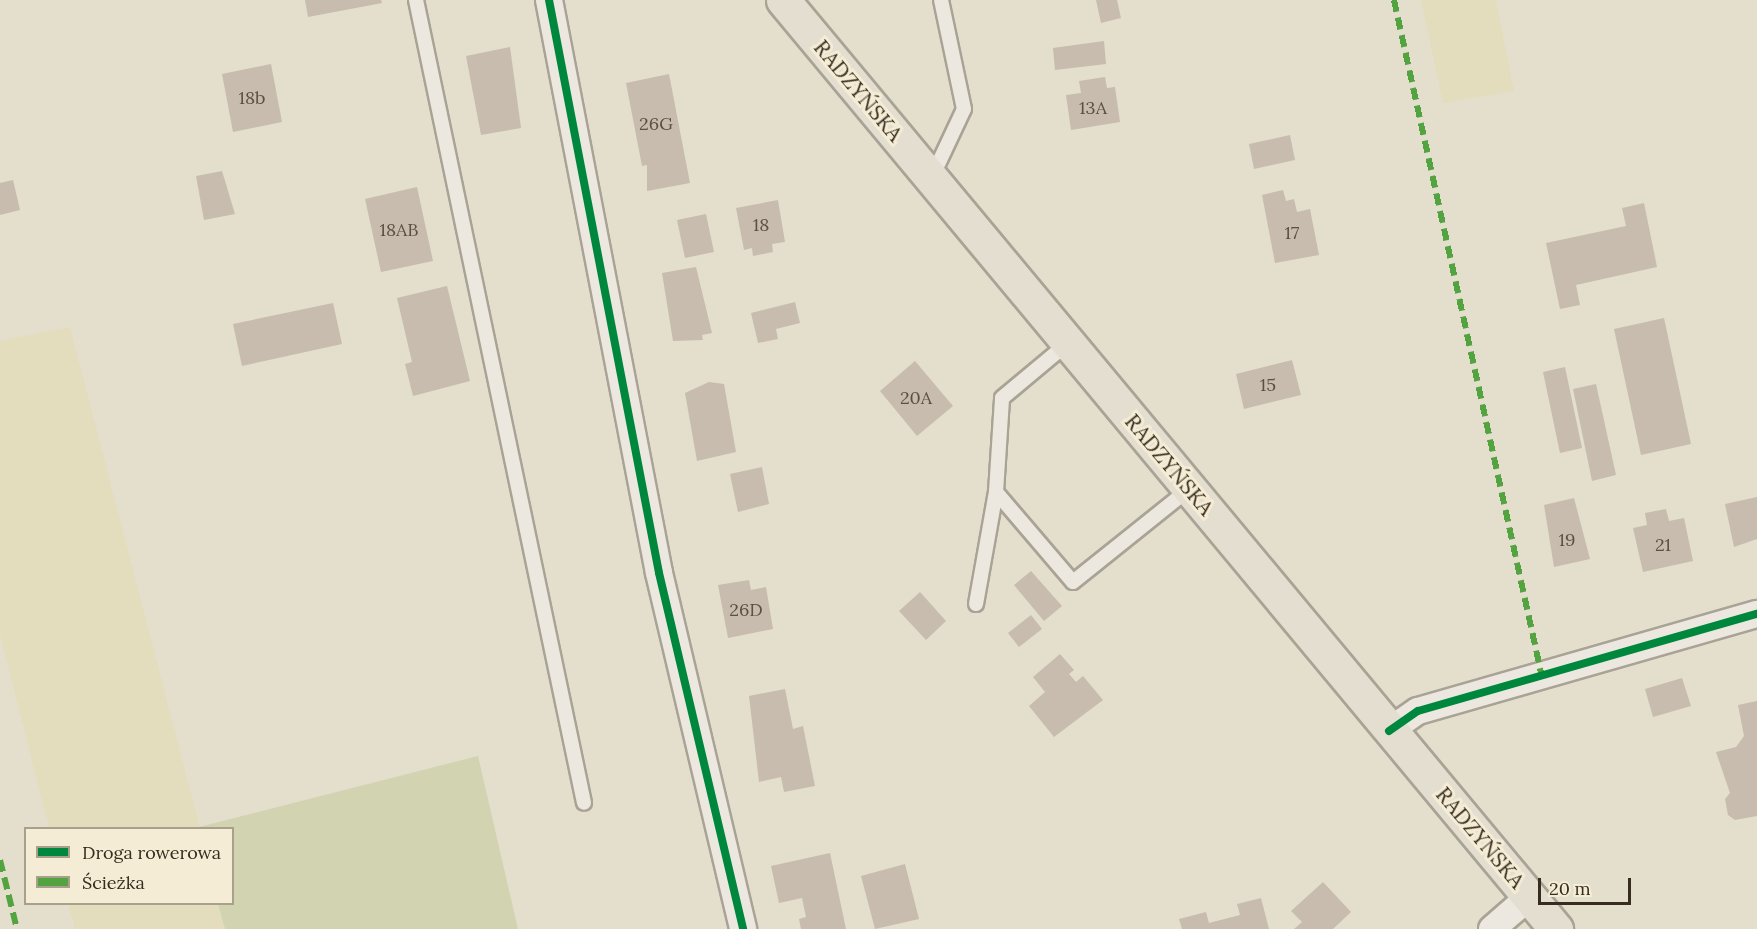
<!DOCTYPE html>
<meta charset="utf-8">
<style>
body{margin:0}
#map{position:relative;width:1757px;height:929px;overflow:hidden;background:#e4decd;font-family:Lora,serif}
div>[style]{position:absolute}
.farmland>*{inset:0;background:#e3ddbe}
.green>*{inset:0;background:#d2d3b0}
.building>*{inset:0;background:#c7bcae}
.roads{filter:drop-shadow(2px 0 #a9a396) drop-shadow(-2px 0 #a9a396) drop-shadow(0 2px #a9a396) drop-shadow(0 -2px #a9a396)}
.service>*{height:14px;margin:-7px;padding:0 7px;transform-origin:7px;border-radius:7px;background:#ece8df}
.minor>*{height:26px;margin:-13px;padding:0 13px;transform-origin:13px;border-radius:13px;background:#ece8df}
.primary>*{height:33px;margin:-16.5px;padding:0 16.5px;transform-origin:16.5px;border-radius:16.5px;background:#e3ded0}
.quiet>*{height:6px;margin-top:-3px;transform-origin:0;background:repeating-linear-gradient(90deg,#53a441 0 12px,transparent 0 18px)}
.cycleway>*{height:8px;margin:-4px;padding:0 4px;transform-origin:4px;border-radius:4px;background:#00873e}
span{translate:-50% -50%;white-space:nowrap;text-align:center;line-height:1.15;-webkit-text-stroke:6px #f4ecd4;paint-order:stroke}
.number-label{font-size:18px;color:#5b5043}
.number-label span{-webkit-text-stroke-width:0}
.street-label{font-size:21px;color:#372c1f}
.legend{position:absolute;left:24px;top:827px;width:210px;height:78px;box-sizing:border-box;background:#f4ecd4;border:2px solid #a89f8c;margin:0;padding:8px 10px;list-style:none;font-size:18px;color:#372c1f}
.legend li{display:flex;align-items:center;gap:12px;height:30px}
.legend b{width:30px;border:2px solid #a89f8c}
.scale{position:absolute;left:1538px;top:878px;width:93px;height:27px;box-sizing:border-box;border:3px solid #372c1f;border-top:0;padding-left:8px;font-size:18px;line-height:21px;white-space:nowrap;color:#372c1f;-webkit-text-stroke:4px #f4ecd4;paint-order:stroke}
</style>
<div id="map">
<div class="farmland">
<div style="clip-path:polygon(1421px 0,1496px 0,1514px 91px,1443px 103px)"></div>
<div style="clip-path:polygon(70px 327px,200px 828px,49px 828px,0 635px,0 341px)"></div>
<div style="clip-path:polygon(68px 904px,218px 904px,225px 929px,75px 929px)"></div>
</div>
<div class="green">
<div style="clip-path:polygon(478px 756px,518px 929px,225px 929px,218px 904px,232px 904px,232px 828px,199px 827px)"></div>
</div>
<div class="building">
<div style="clip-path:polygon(305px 0,381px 0,382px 3px,308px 17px)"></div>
<div style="clip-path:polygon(1096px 0,1117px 0,1121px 18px,1101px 23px)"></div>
<div style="clip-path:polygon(1104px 41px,1106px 64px,1055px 70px,1053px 48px)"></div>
<div style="clip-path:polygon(510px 47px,521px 128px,481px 135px,466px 56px)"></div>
<div style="clip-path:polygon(271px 64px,282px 122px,233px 132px,222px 74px)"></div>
<div style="clip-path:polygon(669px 74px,690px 183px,647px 191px,647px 165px,642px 166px,626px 83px)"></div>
<div style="clip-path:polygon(1105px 77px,1107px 88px,1115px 87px,1120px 122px,1071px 130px,1066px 95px,1081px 93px,1079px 81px)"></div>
<div style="clip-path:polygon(1290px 135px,1295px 160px,1254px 169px,1249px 144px)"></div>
<div style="clip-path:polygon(222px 171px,235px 214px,204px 220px,196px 176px)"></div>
<div style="clip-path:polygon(13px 180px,20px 210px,0 215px,0 183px)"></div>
<div style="clip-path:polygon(417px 187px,433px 261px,381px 272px,365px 199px)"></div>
<div style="clip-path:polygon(1283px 190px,1286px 201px,1294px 199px,1297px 212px,1310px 209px,1319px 255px,1275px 263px,1262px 195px)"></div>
<div style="clip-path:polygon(778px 200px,785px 242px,772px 244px,773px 252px,753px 256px,752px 248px,744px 250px,736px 208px)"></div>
<div style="clip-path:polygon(1644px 203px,1657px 267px,1576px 285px,1580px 305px,1560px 309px,1546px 243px,1626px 226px,1622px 208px)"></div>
<div style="clip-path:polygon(706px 214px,714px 252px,685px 258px,677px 220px)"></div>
<div style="clip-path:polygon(696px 267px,712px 333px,702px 335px,703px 340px,673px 341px,662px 273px)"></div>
<div style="clip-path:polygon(447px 286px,470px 381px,413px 396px,405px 364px,412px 362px,397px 298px)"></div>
<div style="clip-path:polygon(795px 302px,800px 323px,776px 329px,778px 339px,758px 343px,751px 313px)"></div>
<div style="clip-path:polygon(333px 303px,342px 344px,242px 366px,233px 324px)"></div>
<div style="clip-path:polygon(1664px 318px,1691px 444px,1641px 455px,1614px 329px)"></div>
<div style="clip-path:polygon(1292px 360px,1301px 395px,1244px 409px,1236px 374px)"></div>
<div style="clip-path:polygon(915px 361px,953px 406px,917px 436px,880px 391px)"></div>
<div style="clip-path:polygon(1565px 367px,1582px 448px,1560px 453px,1543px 372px)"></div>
<div style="clip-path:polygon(709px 382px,724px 384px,736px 452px,697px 461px,685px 393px)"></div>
<div style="clip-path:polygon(1596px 384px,1616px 475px,1592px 481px,1573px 389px)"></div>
<div style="clip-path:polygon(762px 467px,769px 504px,738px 512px,730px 474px)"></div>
<div style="clip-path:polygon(1757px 497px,1757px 539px,1734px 547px,1725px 504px)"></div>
<div style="clip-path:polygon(1574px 498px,1590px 559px,1554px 567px,1544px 505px)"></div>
<div style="clip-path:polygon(1666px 509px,1669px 521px,1684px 518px,1693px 561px,1643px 572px,1633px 528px,1647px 525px,1645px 513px)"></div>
<div style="clip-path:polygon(1031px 571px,1062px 606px,1044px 621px,1014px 585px)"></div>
<div style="clip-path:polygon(749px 580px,751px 590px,766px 587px,773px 629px,728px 638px,718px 585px)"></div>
<div style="clip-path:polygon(920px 592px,946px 621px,926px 640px,899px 611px)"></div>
<div style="clip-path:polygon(1031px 615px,1042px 629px,1019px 647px,1008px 633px)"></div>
<div style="clip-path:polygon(1060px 654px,1074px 670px,1069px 674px,1076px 682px,1083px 676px,1103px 700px,1054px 737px,1029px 706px,1045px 692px,1033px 677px)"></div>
<div style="clip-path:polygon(1682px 678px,1691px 706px,1653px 717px,1645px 689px)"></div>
<div style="clip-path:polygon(785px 689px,793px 729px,803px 726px,815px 786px,784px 792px,781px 777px,759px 782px,749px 696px)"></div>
<div style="clip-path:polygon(1757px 701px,1757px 816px,1735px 820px,1728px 815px,1725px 799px,1730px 793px,1716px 752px,1736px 747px,1744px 736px,1738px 705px)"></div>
<div style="clip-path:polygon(830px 853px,846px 929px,801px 929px,799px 919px,806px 917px,802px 898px,779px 903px,771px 866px)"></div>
<div style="clip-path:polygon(905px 864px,919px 919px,875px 929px,861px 876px)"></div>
<div style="clip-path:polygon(1323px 882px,1351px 912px,1333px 929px,1294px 929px,1302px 922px,1291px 911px)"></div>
<div style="clip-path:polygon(1261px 898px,1269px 929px,1182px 929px,1179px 919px,1206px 912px,1209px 923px,1240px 915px,1237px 904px)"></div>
</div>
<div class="roads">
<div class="service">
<div style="left:416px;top:0;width:820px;rotate:78.18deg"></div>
<div style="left:932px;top:177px;width:75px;rotate:-64.8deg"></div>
<div style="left:964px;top:109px;width:111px;rotate:-101.9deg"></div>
<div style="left:996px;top:492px;width:118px;rotate:49.5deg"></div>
<div style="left:1073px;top:582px;width:149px;rotate:-38.7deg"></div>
<div style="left:976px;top:604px;width:114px;rotate:-79.9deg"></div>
<div style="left:996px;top:492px;width:94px;rotate:-86.3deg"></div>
<div style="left:1002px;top:398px;width:86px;rotate:-39.8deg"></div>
</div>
<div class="minor">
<div style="left:549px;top:0;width:583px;rotate:79.13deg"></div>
<div style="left:659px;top:573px;width:366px;rotate:76.7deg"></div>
<div style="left:1389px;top:731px;width:35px;rotate:-35deg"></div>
<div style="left:1418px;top:711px;width:353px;rotate:-16deg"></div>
<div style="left:1492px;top:929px;width:49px;rotate:-40.9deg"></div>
</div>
<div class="primary">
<div style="left:783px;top:0;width:1209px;rotate:50.24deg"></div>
</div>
</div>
<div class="quiet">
<div style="left:1394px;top:0;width:693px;rotate:77.67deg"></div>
<div style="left:0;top:860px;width:71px;rotate:76.2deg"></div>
</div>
<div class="cycleway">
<div style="left:549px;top:0;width:583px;rotate:79.13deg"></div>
<div style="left:659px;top:573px;width:366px;rotate:76.7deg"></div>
<div style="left:1389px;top:731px;width:35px;rotate:-35deg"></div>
<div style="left:1418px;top:711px;width:353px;rotate:-16deg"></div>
</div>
<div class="number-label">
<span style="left:252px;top:98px">18b</span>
<span style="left:1093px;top:108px">13A</span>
<span style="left:656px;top:124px">26G</span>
<span style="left:761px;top:225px">18</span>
<span style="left:399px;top:230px">18AB</span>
<span style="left:1292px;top:233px">17</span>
<span style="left:1268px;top:385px">15</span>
<span style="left:916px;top:398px">20A</span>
<span style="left:1567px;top:540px">19</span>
<span style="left:1663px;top:545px">21</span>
<span style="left:746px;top:610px">26D</span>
</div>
<div class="street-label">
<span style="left:858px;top:91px;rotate:50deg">RADZYŃSKA</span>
<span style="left:1169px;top:465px;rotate:50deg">RADZYŃSKA</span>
<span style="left:1480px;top:838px;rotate:50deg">RADZYŃSKA</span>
</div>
<ul class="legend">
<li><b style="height:8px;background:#00873e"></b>Droga rowerowa</li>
<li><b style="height:8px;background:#53a441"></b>Ścieżka</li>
</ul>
<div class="scale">20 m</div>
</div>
